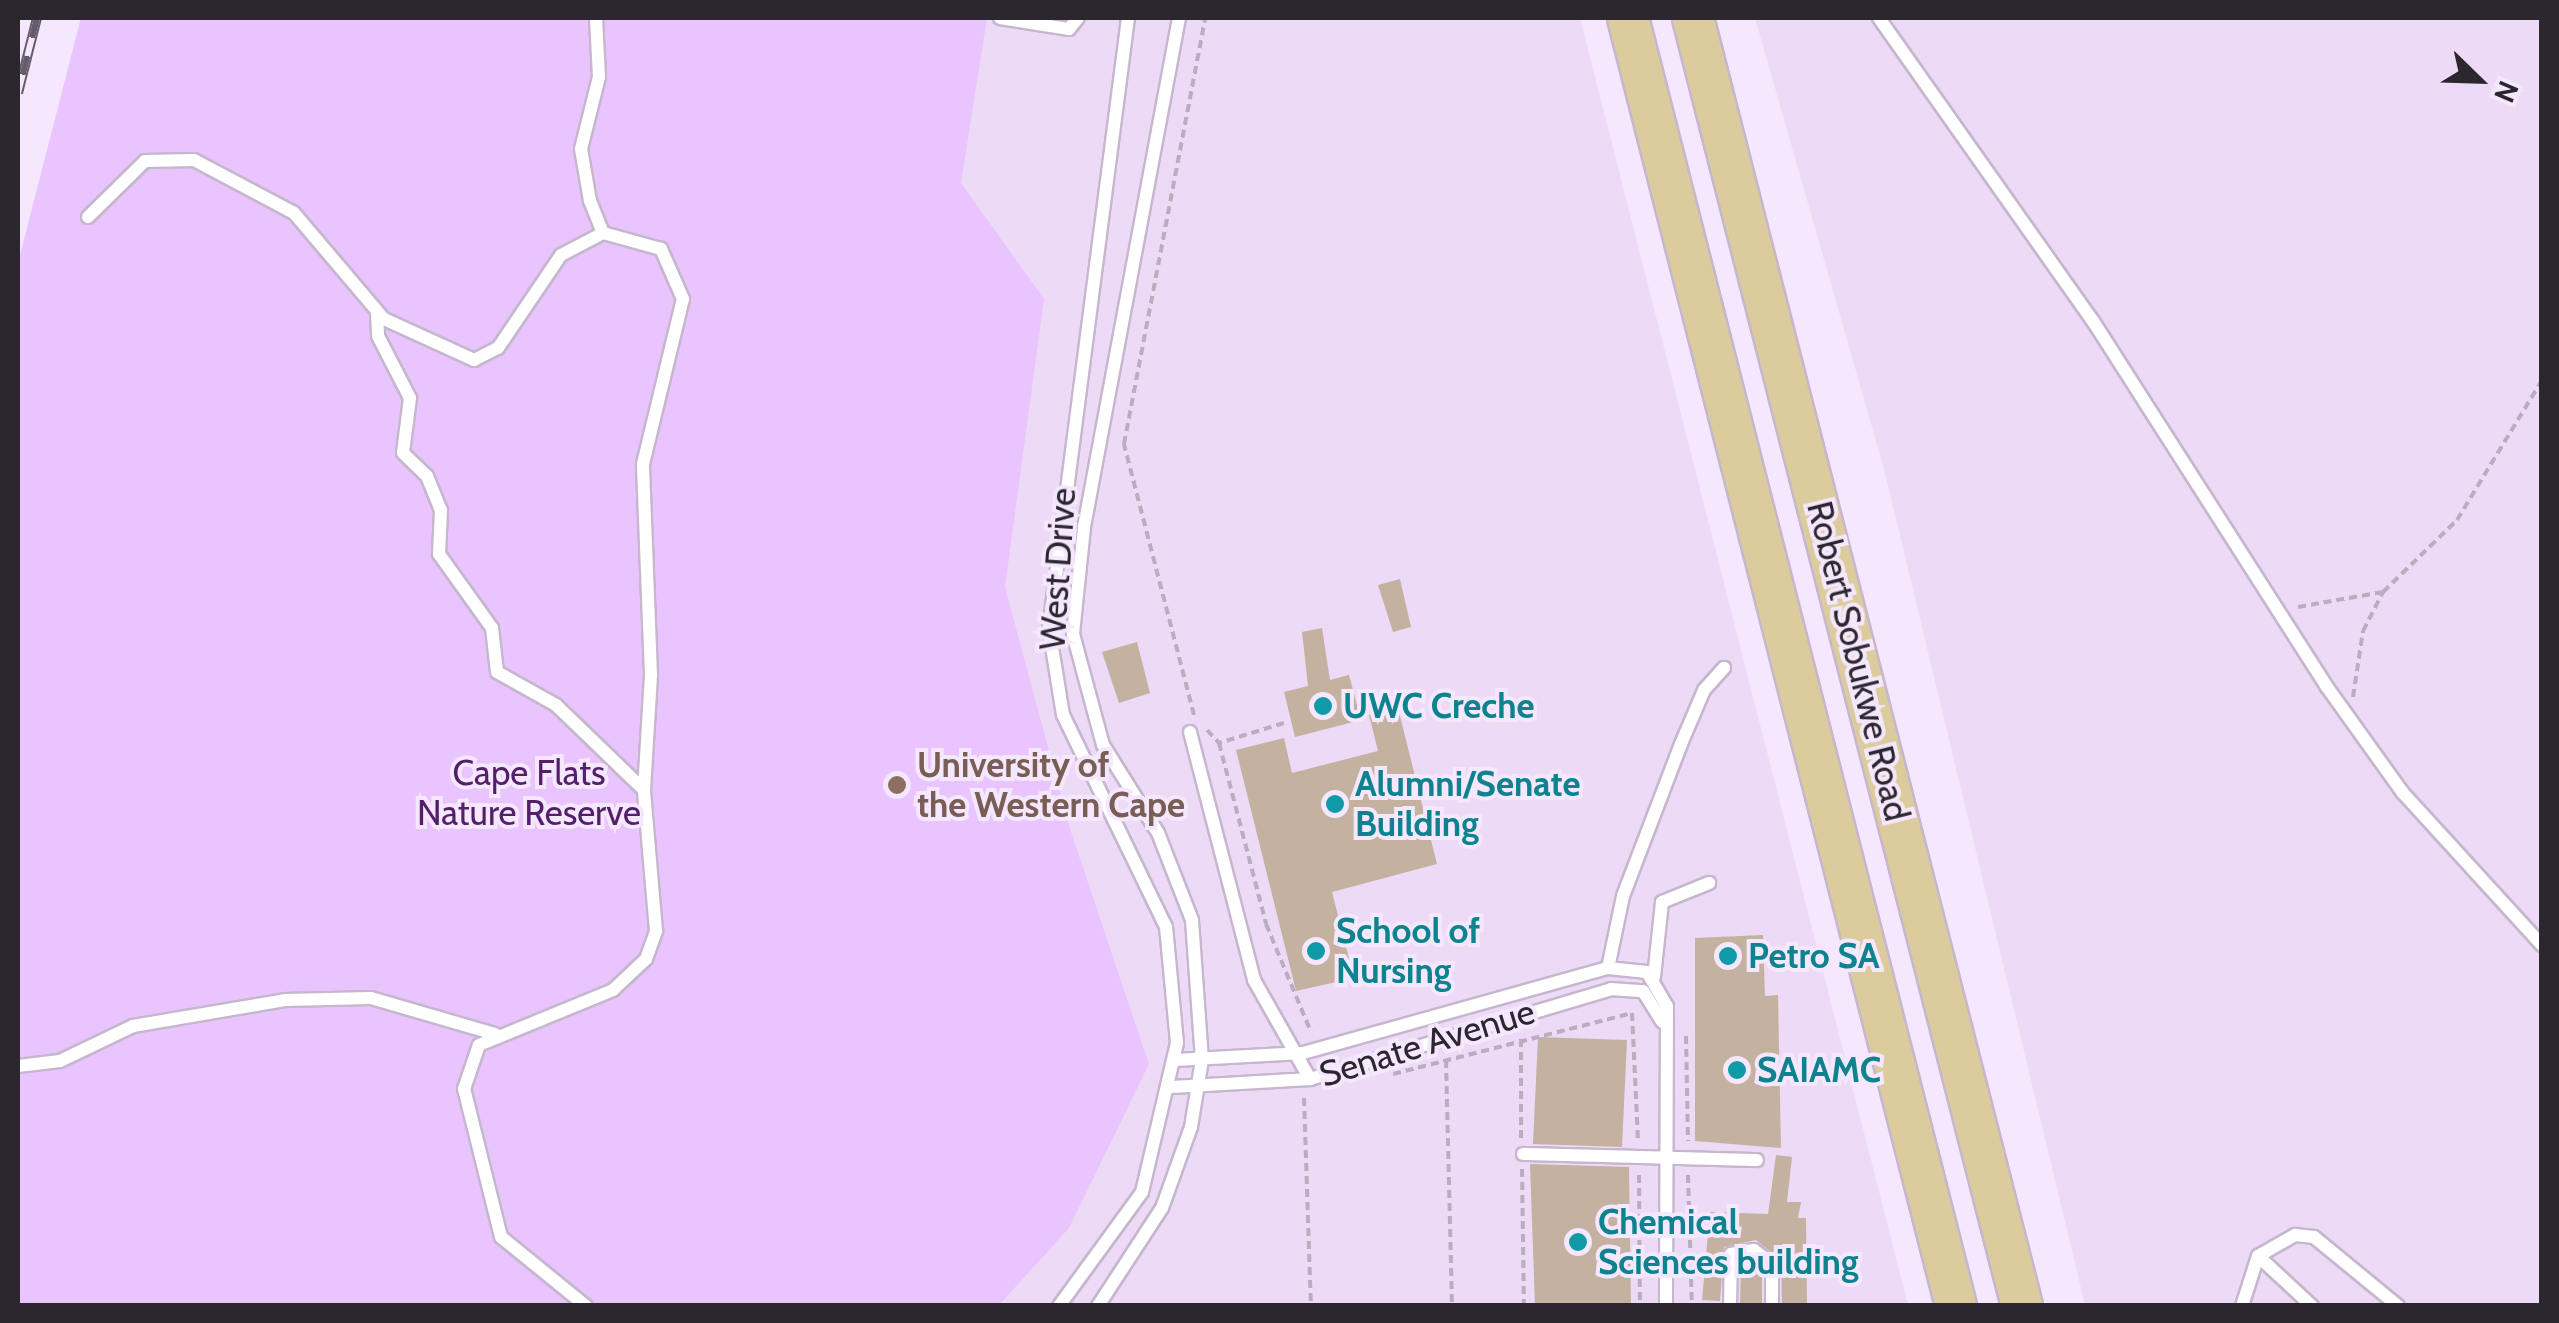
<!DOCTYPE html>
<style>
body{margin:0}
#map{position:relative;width:2559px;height:1323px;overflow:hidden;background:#f5e7fd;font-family:Cabin,sans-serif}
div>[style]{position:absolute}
.built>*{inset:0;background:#eddaf7}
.green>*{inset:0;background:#e9c4fe}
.building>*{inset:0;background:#c5b19f}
.path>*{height:4px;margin-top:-2px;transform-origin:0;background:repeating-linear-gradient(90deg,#b9adbf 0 8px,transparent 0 13px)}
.roads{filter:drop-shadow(2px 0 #c5b7cd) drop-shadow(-2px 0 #c5b7cd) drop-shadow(0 2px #c5b7cd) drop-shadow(0 -2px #c5b7cd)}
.lane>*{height:12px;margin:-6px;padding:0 6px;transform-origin:6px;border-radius:6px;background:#fff}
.primary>*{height:40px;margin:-20px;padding:0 20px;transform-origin:20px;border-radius:20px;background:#dccc9d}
.rail>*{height:10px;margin-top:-5px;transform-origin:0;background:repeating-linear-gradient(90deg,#f5e7fd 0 19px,#645c68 0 38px);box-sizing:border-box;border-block:2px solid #645c68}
.dots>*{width:28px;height:28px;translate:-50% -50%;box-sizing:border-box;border:5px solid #f5e7fd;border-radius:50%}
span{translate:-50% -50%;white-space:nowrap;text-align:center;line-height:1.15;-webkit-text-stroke:8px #f5e7fd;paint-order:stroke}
.street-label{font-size:35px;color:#2c272f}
.culture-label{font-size:35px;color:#0d838f;font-weight:700}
.left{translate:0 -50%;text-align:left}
.education-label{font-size:35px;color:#785e54;font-weight:700}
.park-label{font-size:35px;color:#531f6a}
.frame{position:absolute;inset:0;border:20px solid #2c272f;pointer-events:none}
.north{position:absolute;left:2429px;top:30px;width:100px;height:100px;-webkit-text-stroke:8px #f5e7fd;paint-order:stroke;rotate:113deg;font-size:28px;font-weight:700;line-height:40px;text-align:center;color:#2c272f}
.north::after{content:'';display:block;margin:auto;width:35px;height:45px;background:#2c272f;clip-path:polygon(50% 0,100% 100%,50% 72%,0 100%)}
</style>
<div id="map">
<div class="built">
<div style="clip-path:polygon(81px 18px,1580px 18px,1908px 1305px,18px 1306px,18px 263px)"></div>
<div style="clip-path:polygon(1755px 18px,2541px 18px,2541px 1305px,2085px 1305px,1884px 469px)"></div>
</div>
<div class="green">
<div style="clip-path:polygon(81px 18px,987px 18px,961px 183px,1044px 299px,1005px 587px,1070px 829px,1149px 1064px,1069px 1228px,999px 1305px,18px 1306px,18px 263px)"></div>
</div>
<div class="building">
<div style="clip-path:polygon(1400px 579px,1411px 627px,1393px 632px,1378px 585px)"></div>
<div style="clip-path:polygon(1322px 628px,1330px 680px,1349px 675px,1361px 720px,1295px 737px,1284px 692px,1308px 686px,1302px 632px)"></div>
<div style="clip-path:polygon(1137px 642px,1150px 693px,1119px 703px,1102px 652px)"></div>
<div style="clip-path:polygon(1398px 708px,1437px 864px,1332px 892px,1354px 978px,1296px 991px,1236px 750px,1284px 738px,1292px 773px,1378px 751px,1369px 715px)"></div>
<div style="clip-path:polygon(1763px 935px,1765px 996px,1778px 995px,1781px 1148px,1695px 1141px,1695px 938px)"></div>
<div style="clip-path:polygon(1538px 1037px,1627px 1040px,1622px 1147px,1533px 1144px)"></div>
<div style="clip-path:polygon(1776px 1155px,1792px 1157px,1787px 1202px,1801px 1202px,1798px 1218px,1806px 1218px,1807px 1306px,1782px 1306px,1781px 1260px,1756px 1240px,1724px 1247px,1720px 1301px,1702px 1300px,1710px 1212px,1768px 1214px)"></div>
<div style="clip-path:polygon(1530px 1164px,1629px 1167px,1631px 1306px,1535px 1306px)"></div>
<div style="clip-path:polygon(1751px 1261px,1762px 1269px,1762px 1306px,1740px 1306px,1741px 1262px)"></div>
</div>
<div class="path">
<div style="left:2298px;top:607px;width:86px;rotate:-10deg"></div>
<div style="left:2383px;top:592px;width:103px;rotate:-44.2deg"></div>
<div style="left:2457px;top:520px;width:164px;rotate:-58.7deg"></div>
<div style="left:2353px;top:697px;width:67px;rotate:-81.4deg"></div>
<div style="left:2363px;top:631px;width:44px;rotate:-62.9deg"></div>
<div style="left:1194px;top:715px;width:280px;rotate:-104.5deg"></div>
<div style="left:1124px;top:444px;width:434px;rotate:-79.2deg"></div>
<div style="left:1284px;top:723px;width:68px;rotate:162.9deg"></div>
<div style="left:1219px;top:743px;width:187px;rotate:75.4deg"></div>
<div style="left:1266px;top:924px;width:117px;rotate:67.4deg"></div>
<div style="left:1207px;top:730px;width:18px;rotate:47deg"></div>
<div style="left:1686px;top:1036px;width:105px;rotate:88.9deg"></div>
<div style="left:1521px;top:1039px;width:100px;rotate:90deg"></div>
<div style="left:1446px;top:1060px;width:246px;rotate:88.6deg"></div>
<div style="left:1393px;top:1074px;width:247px;rotate:-14.3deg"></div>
<div style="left:1632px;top:1013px;width:128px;rotate:87.3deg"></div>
<div style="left:1304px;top:1098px;width:208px;rotate:88.1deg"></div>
<div style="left:1522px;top:1169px;width:137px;rotate:89.2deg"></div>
<div style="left:1639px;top:1175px;width:131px;rotate:89.6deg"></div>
<div style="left:1688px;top:1175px;width:131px;rotate:88.3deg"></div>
</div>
<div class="roads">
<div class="lane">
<div style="left:1000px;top:18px;width:70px;rotate:9.1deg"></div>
<div style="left:1069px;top:29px;width:14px;rotate:-51deg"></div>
<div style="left:1879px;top:18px;width:371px;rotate:54.8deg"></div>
<div style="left:2093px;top:321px;width:434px;rotate:57.4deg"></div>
<div style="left:2327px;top:687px;width:130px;rotate:54.4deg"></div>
<div style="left:2403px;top:793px;width:206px;rotate:47.6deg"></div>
<div style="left:88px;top:217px;width:80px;rotate:-44.5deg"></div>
<div style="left:145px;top:161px;width:49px;rotate:-1.2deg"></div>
<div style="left:194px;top:160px;width:113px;rotate:27.9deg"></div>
<div style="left:294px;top:213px;width:139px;rotate:49.7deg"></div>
<div style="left:384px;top:319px;width:99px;rotate:24.5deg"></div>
<div style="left:474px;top:360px;width:27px;rotate:-27deg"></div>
<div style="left:498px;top:348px;width:112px;rotate:-55.9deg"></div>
<div style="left:561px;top:255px;width:47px;rotate:-27.6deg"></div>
<div style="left:377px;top:314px;width:22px;rotate:87deg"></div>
<div style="left:378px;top:336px;width:70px;rotate:62.7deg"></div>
<div style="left:410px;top:398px;width:55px;rotate:97.3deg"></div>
<div style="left:403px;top:453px;width:33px;rotate:44deg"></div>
<div style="left:427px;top:476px;width:37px;rotate:68deg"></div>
<div style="left:441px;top:510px;width:44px;rotate:92.6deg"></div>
<div style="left:439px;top:554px;width:91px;rotate:54.4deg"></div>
<div style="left:492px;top:628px;width:44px;rotate:83.5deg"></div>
<div style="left:497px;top:672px;width:68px;rotate:29.2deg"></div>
<div style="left:556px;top:705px;width:122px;rotate:44deg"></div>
<div style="left:1190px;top:732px;width:256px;rotate:75.5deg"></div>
<div style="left:1254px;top:980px;width:114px;rotate:60.5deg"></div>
<div style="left:1608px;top:968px;width:74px;rotate:-78.2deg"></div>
<div style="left:1623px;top:896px;width:163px;rotate:-69.1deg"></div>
<div style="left:1681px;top:744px;width:59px;rotate:-66.9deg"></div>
<div style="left:1704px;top:690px;width:30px;rotate:-48deg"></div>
<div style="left:1654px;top:977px;width:75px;rotate:-83.9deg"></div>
<div style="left:1662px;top:902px;width:51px;rotate:-22deg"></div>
<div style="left:1175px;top:1060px;width:128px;rotate:-3.1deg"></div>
<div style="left:1303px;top:1053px;width:317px;rotate:-15.6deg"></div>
<div style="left:1608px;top:968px;width:39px;rotate:6deg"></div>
<div style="left:1647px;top:972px;width:39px;rotate:60deg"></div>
<div style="left:1667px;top:1006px;width:300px;rotate:90.2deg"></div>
<div style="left:18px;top:1066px;width:42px;rotate:-6.8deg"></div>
<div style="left:60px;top:1061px;width:81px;rotate:-25.6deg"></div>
<div style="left:133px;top:1026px;width:154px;rotate:-9.7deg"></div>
<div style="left:285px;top:1000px;width:86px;rotate:-1.3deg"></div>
<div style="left:371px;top:998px;width:129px;rotate:16.2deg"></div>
<div style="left:1172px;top:1087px;width:138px;rotate:-3.3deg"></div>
<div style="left:1310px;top:1079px;width:314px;rotate:-16.6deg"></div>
<div style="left:1611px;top:989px;width:32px;rotate:4deg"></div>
<div style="left:1643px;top:991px;width:36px;rotate:58deg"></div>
<div style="left:1523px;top:1154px;width:234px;rotate:1.5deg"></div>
<div style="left:2258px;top:1256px;width:43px;rotate:-29.6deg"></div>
<div style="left:2295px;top:1235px;width:19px;rotate:6deg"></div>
<div style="left:2314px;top:1237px;width:109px;rotate:39.4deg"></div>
<div style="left:586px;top:1306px;width:109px;rotate:-140.9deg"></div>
<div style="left:501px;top:1237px;width:153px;rotate:-104deg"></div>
<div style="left:464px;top:1089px;width:46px;rotate:-71.2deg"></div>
<div style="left:479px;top:1045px;width:145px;rotate:-22.3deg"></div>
<div style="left:613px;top:990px;width:45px;rotate:-43.2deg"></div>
<div style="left:646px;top:959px;width:30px;rotate:-70deg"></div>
<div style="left:656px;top:931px;width:142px;rotate:-94.9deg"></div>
<div style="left:644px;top:790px;width:115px;rotate:-86.5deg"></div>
<div style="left:651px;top:675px;width:211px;rotate:-92.2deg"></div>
<div style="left:643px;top:464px;width:170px;rotate:-76.4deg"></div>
<div style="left:683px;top:299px;width:55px;rotate:-113.7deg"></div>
<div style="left:661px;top:249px;width:60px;rotate:-164.6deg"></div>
<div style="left:603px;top:233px;width:35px;rotate:-112deg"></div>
<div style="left:590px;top:201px;width:53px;rotate:-99.8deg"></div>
<div style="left:581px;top:149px;width:74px;rotate:-76deg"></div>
<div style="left:599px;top:77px;width:59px;rotate:-92.9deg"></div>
<div style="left:1059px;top:1306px;width:141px;rotate:-53.9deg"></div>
<div style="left:1142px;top:1192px;width:153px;rotate:-76.8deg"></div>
<div style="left:1177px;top:1043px;width:117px;rotate:-95.4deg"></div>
<div style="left:1166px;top:927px;width:236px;rotate:-115.9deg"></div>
<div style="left:1063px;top:715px;width:87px;rotate:-99.2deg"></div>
<div style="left:1049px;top:629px;width:616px;rotate:-82.63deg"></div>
<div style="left:1098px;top:1306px;width:117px;rotate:-56.9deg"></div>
<div style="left:1162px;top:1208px;width:86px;rotate:-70.3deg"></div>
<div style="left:1191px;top:1127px;width:68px;rotate:-80.7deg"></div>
<div style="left:1202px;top:1060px;width:140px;rotate:-94.1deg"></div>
<div style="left:1192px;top:920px;width:93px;rotate:-111.3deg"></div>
<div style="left:1158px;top:833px;width:104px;rotate:-122deg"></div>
<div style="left:1103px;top:745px;width:115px;rotate:-105.1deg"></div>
<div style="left:1073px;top:634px;width:108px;rotate:-84.1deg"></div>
<div style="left:1084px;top:527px;width:518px;rotate:-79.43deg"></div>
<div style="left:1730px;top:1306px;width:52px;rotate:-88.9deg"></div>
<div style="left:1731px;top:1254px;width:23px;rotate:-10deg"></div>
<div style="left:1754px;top:1250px;width:23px;rotate:38deg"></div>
<div style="left:1772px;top:1264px;width:42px;rotate:90deg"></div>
<div style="left:2242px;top:1306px;width:52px;rotate:-72.3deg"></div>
<div style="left:2258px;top:1256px;width:74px;rotate:42.8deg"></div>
</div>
<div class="primary">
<div style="left:1628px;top:18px;width:1329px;rotate:75.71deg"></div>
<div style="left:1693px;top:18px;width:1329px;rotate:75.67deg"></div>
</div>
</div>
<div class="rail">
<div style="left:18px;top:93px;width:77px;rotate:-75.8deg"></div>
</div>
<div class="dots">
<div style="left:1323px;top:706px;background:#0f9aa8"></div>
<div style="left:897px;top:785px;background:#8d6e63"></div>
<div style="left:1335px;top:804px;background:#0f9aa8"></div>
<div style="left:1316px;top:951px;background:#0f9aa8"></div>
<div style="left:1728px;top:956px;background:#0f9aa8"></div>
<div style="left:1737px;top:1070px;background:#0f9aa8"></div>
<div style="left:1578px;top:1242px;background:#0f9aa8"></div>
</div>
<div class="street-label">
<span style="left:1058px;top:569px;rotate:-86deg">West Drive</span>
<span style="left:1858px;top:661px;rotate:76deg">Robert Sobukwe Road</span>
<span style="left:1427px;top:1043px;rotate:-17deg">Senate Avenue</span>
</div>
<div class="culture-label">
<span class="left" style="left:1343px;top:706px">UWC Creche</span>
<span class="left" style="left:1355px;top:804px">Alumni/Senate<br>Building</span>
<span class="left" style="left:1336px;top:951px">School of<br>Nursing</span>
<span class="left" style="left:1748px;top:956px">Petro SA</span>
<span class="left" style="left:1757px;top:1070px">SAIAMC</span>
<span class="left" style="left:1598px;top:1242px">Chemical<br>Sciences building</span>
</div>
<div class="education-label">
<span class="left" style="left:917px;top:785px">University of<br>the Western Cape</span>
</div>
<div class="park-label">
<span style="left:529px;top:793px">Cape Flats<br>Nature Reserve</span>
</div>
<div class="frame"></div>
<div class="north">N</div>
</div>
